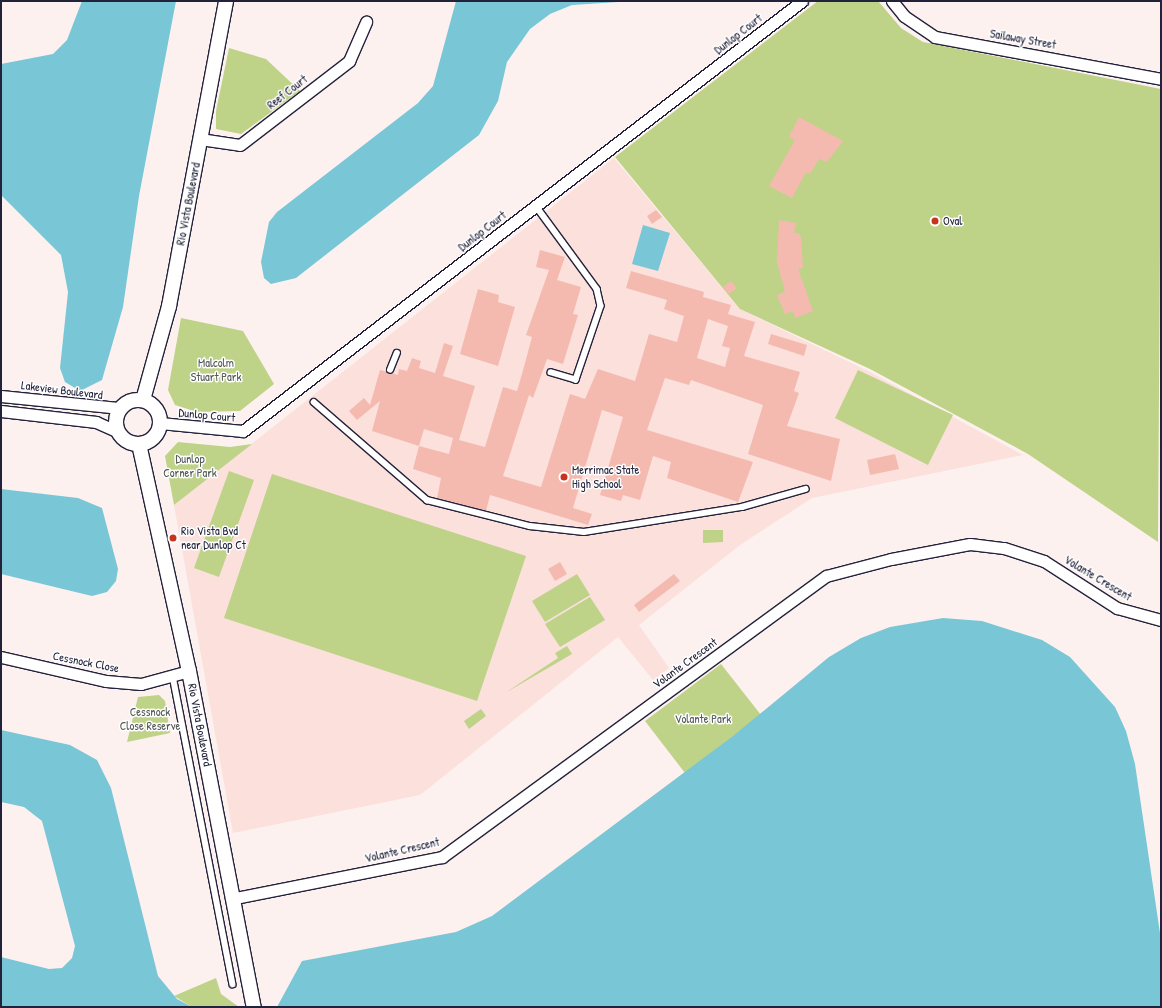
<!DOCTYPE html>
<style>
body{margin:0}
#map{position:relative;width:1162px;height:1008px;overflow:hidden;background:#fdf1ef;font-family:"Patrick Hand",sans-serif}
div>[style]{position:absolute}
.built>*{inset:0;background:#fbe0dc}
.green>*{inset:0;background:#bed288}
.water>*{inset:0;background:#79c6d6}
.building>*{inset:0;background:#f5baaf}
.roads{filter:drop-shadow(1px 0 #22223b) drop-shadow(-1px 0 #22223b) drop-shadow(0 1px #22223b) drop-shadow(0 -1px #22223b)}
.service>*{height:5.5px;margin:-2.75px;padding:0 2.75px;transform-origin:2.75px;border-radius:2.75px;background:#fff}
.minor>*{height:11px;margin:-5.5px;padding:0 5.5px;transform-origin:5.5px;border-radius:5.5px;background:#fff}
.tertiary>*{height:14px;margin:-7px;padding:0 7px;transform-origin:7px;border-radius:7px;background:#fff}
.tertiary>.ring{margin:-7px;padding:0;box-sizing:content-box;background:none;border:14px solid #fff;border-radius:50%}
.dots>*{width:11px;height:11px;translate:-50% -50%;box-sizing:border-box;border:2px solid #fff;border-radius:50%}
span{translate:-50% -50%;white-space:nowrap;text-align:center;line-height:1.15;-webkit-text-stroke:3px #fff;paint-order:stroke}
.street-label{font-size:12px;color:#22223b}
.poi-label{font-size:12px;color:#22223b}
.left{translate:0 -50%;text-align:left}
.park-label{font-size:12px;color:#515752}
.frame{position:absolute;inset:0;border:2px solid #22223b;pointer-events:none}
</style>
<div id="map">
<div class="built">
<div style="clip-path:polygon(614px 158px,740px 309px,870px 372px,1023px 455px,812px 498px,740px 545px,639px 625px,669px 668px,653px 680px,618px 637px,420px 795px,233px 833px,174px 505px)"></div>
</div>
<div class="green">
<div style="clip-path:polygon(818px 1px,878px 1px,901px 28px,923px 42px,1161px 89px,1158px 542px,1028px 454px,870px 369px,740px 309px,615px 157px)"></div>
<div style="clip-path:polygon(229px 48px,266px 59px,300px 91px,241px 134px,216px 129px,216px 111px)"></div>
<div style="clip-path:polygon(181px 318px,243px 331px,274px 384px,240px 411px,197px 412px,175px 405px,168px 390px)"></div>
<div style="clip-path:polygon(858px 370px,953px 415px,928px 465px,835px 418px)"></div>
<div style="clip-path:polygon(178px 442px,230px 447px,252px 444px,174px 505px,165px 456px)"></div>
<div style="clip-path:polygon(229px 471px,254px 480px,219px 577px,194px 568px)"></div>
<div style="clip-path:polygon(272px 474px,526px 556px,477px 701px,224px 618px)"></div>
<div style="clip-path:polygon(703px 530px,723px 530px,723px 542px,703px 543px)"></div>
<div style="clip-path:polygon(577px 574px,590px 595px,545px 622px,532px 601px)"></div>
<div style="clip-path:polygon(590px 597px,605px 620px,560px 647px,545px 624px)"></div>
<div style="clip-path:polygon(567px 646px,572px 654px,505px 693px,558px 658px,555px 653px)"></div>
<div style="clip-path:polygon(721px 664px,761px 715px,685px 773px,645px 721px)"></div>
<div style="clip-path:polygon(159px 695px,165px 701px,170px 733px,127px 742px,138px 697px)"></div>
<div style="clip-path:polygon(481px 709px,486px 716px,469px 729px,464px 721px)"></div>
<div style="clip-path:polygon(216px 978px,221px 994px,239px 1007px,192px 1007px,174px 996px)"></div>
</div>
<div class="water">
<div style="clip-path:polygon(82px 1px,176px 1px,139px 196px,123px 307px,102px 380px,80px 391px,65px 382px,60px 368px,68px 292px,61px 255px,1px 195px,1px 64px,53px 54px,67px 40px)"></div>
<div style="clip-path:polygon(456px 1px,634px 1px,572px 5px,550px 14px,530px 29px,507px 62px,498px 101px,479px 135px,296px 278px,271px 284px,264px 278px,261px 262px,269px 222px,277px 212px,418px 103px,433px 86px)"></div>
<div style="clip-path:polygon(643px 225px,670px 233px,658px 271px,632px 264px)"></div>
<div style="clip-path:polygon(1px 489px,78px 498px,102px 508px,118px 569px,116px 581px,107px 592px,92px 596px,1px 574px)"></div>
<div style="clip-path:polygon(943px 618px,982px 621px,1042px 640px,1070px 657px,1115px 707px,1126px 731px,1135px 764px,1161px 940px,1161px 1007px,277px 1007px,302px 961px,456px 932px,492px 916px,733px 736px,829px 657px,861px 638px,890px 627px)"></div>
<div style="clip-path:polygon(1px 730px,70px 745px,97px 760px,111px 788px,158px 976px,177px 999px,192px 1007px,1px 1007px,1px 957px,49px 969px,62px 968px,72px 958px,75px 946px,42px 821px,24px 807px,1px 802px)"></div>
</div>
<div class="building">
<div style="clip-path:polygon(799px 117px,843px 141px,827px 162px,819px 159px,810px 174px,806px 172px,792px 198px,769px 186px,795px 140px,789px 137px)"></div>
<div style="clip-path:polygon(656px 210px,662px 217px,652px 224px,647px 216px)"></div>
<div style="clip-path:polygon(779px 220px,796px 223px,794px 233px,799px 233px,801px 238px,803px 268px,798px 269px,813px 311px,795px 318px,793px 311px,785px 314px,777px 295px,785px 292px,777px 262px)"></div>
<div style="clip-path:polygon(evenodd,540px 250px,565px 257px,557px 280px,581px 287px,573px 314px,578px 315px,563px 364px,547px 359px,533px 398px,529px 395px,503px 476px,541px 487px,570px 394px,585px 399px,598px 369px,635px 381px,649px 334px,677px 342px,684px 316px,664px 309px,667px 300px,626px 288px,631px 271px,704px 292px,703px 297px,731px 305px,728px 314px,755px 322px,744px 356px,800px 372px,794px 391px,799px 393px,787px 426px,840px 439px,831px 481px,748px 454px,763px 405px,691px 380px,689px 385px,665px 378px,647px 430px,753px 462px,738px 502px,667px 478px,671px 462px,653px 456px,640px 500px,623px 495px,621px 501px,600px 495px,623px 417px,602px 410px,573px 508px,592px 514px,588px 525px,490px 495px,486px 511px,437px 498px,441px 478px,413px 469px,419px 446px,372px 431px,380px 401px,357px 420px,349px 411px,364px 398px,370px 405px,380px 370px,398px 375px,399px 369px,407px 371px,412px 358px,421px 361px,419px 368px,435px 373px,444px 343px,453px 346px,443px 376px,475px 386px,459px 440px,485px 447px,503px 387px,517px 391px,522px 374px,532px 337px,526px 335px,549px 270px,536px 267px,540px 250px,708px 319px,728px 326px,722px 346px,730px 348px,725px 367px,697px 358px,708px 319px,540px 250px,424px 429px,453px 438px,449px 454px,419px 446px,424px 429px)"></div>
<div style="clip-path:polygon(731px 281px,737px 288px,729px 294px,723px 287px)"></div>
<div style="clip-path:polygon(478px 289px,499px 295px,498px 302px,515px 307px,498px 366px,460px 354px)"></div>
<div style="clip-path:polygon(771px 334px,807px 345px,804px 356px,768px 344px)"></div>
<div style="clip-path:polygon(895px 454px,899px 469px,870px 475px,867px 460px)"></div>
<div style="clip-path:polygon(560px 562px,567px 574px,555px 581px,548px 569px)"></div>
<div style="clip-path:polygon(674px 574px,680px 581px,639px 612px,634px 605px)"></div>
</div>
<div class="roads">
<div class="service">
<div style="left:536px;top:206px;width:103px;rotate:53.7deg"></div>
<div style="left:597px;top:289px;width:17px;rotate:77deg"></div>
<div style="left:601px;top:306px;width:78px;rotate:108.7deg"></div>
<div style="left:576px;top:380px;width:26px;rotate:-164deg"></div>
<div style="left:390px;top:370px;width:18px;rotate:-68deg"></div>
<div style="left:314px;top:402px;width:150px;rotate:40.9deg"></div>
<div style="left:427px;top:500px;width:106px;rotate:14.2deg"></div>
<div style="left:530px;top:526px;width:54px;rotate:6.3deg"></div>
<div style="left:584px;top:532px;width:160px;rotate:-9deg"></div>
<div style="left:742px;top:507px;width:66px;rotate:-15.9deg"></div>
<div style="left:173px;top:676px;width:314px;rotate:79deg"></div>
</div>
<div class="minor">
<div style="left:892px;top:1px;width:19px;rotate:51deg"></div>
<div style="left:904px;top:16px;width:37px;rotate:34deg"></div>
<div style="left:935px;top:37px;width:230px;rotate:10.5deg"></div>
<div style="left:200px;top:139px;width:40px;rotate:8.5deg"></div>
<div style="left:240px;top:145px;width:138px;rotate:-37.6deg"></div>
<div style="left:349px;top:61px;width:43px;rotate:-66.4deg"></div>
<div style="left:1px;top:396px;width:120px;rotate:5.8deg"></div>
<div style="left:1px;top:411px;width:96px;rotate:6.6deg"></div>
<div style="left:96px;top:422px;width:24px;rotate:24deg"></div>
<div style="left:160px;top:423px;width:83px;rotate:5.5deg"></div>
<div style="left:243px;top:431px;width:705px;rotate:-37.57deg"></div>
<div style="left:1px;top:657px;width:108px;rotate:12.9deg"></div>
<div style="left:106px;top:681px;width:35px;rotate:5deg"></div>
<div style="left:141px;top:684px;width:50px;rotate:-15.2deg"></div>
<div style="left:235px;top:898px;width:211px;rotate:-11.2deg"></div>
<div style="left:442px;top:857px;width:476px;rotate:-36.2deg"></div>
<div style="left:826px;top:576px;width:67px;rotate:-14.7deg"></div>
<div style="left:891px;top:559px;width:80px;rotate:-10.8deg"></div>
<div style="left:970px;top:544px;width:34px;rotate:7deg"></div>
<div style="left:1004px;top:548px;width:42px;rotate:18deg"></div>
<div style="left:1044px;top:561px;width:87px;rotate:32.8deg"></div>
<div style="left:1117px;top:608px;width:46px;rotate:15.3deg"></div>
</div>
<div class="tertiary">
<div style="left:143px;top:400px;width:98px;rotate:-74.5deg"></div>
<div style="left:169px;top:306px;width:310px;rotate:-79.4deg"></div>
<div class="ring" style="left:116px;top:400px;width:30px;height:30px"></div>
<div style="left:139px;top:444px;width:232px;rotate:77.6deg"></div>
<div style="left:189px;top:671px;width:342px;rotate:79.1deg"></div>
</div>
</div>
<div class="dots">
<div style="left:935px;top:221px;background:#c8321e"></div>
<div style="left:564px;top:477px;background:#c8321e"></div>
<div style="left:173px;top:538px;background:#c8321e"></div>
</div>
<div class="street-label">
<span style="left:738px;top:34px;rotate:-38deg">Dunlop Court</span>
<span style="left:1023px;top:39px;rotate:10deg">Sailaway Street</span>
<span style="left:287px;top:92px;rotate:-38deg">Reef Court</span>
<span style="left:188px;top:204px;rotate:-79deg">Rio Vista Boulevard</span>
<span style="left:482px;top:231px;rotate:-38deg">Dunlop Court</span>
<span style="left:62px;top:390px;rotate:7deg">Lakeview Boulevard</span>
<span style="left:207px;top:415px;rotate:5deg">Dunlop Court</span>
<span style="left:1098px;top:578px;rotate:31deg">Volante Crescent</span>
<span style="left:86px;top:662px;rotate:11deg">Cessnock Close</span>
<span style="left:685px;top:663px;rotate:-36deg">Volante Crescent</span>
<span style="left:200px;top:725px;rotate:79deg">Rio Vista Boulevard</span>
<span style="left:402px;top:850px;rotate:-13deg">Volante Crescent</span>
</div>
<div class="poi-label">
<span class="left" style="left:943px;top:221px">Oval</span>
<span class="left" style="left:572px;top:477px">Merrimac State<br>High School</span>
<span class="left" style="left:181px;top:538px">Rio Vista Bvd<br>near Dunlop Ct</span>
</div>
<div class="park-label">
<span style="left:216px;top:370px">Malcolm<br>Stuart Park</span>
<span style="left:190px;top:466px">Dunlop<br>Corner Park</span>
<span style="left:150px;top:719px">Cessnock<br>Close Reserve</span>
<span style="left:703px;top:719px">Volante Park</span>
</div>
<div class="frame"></div>
</div>
